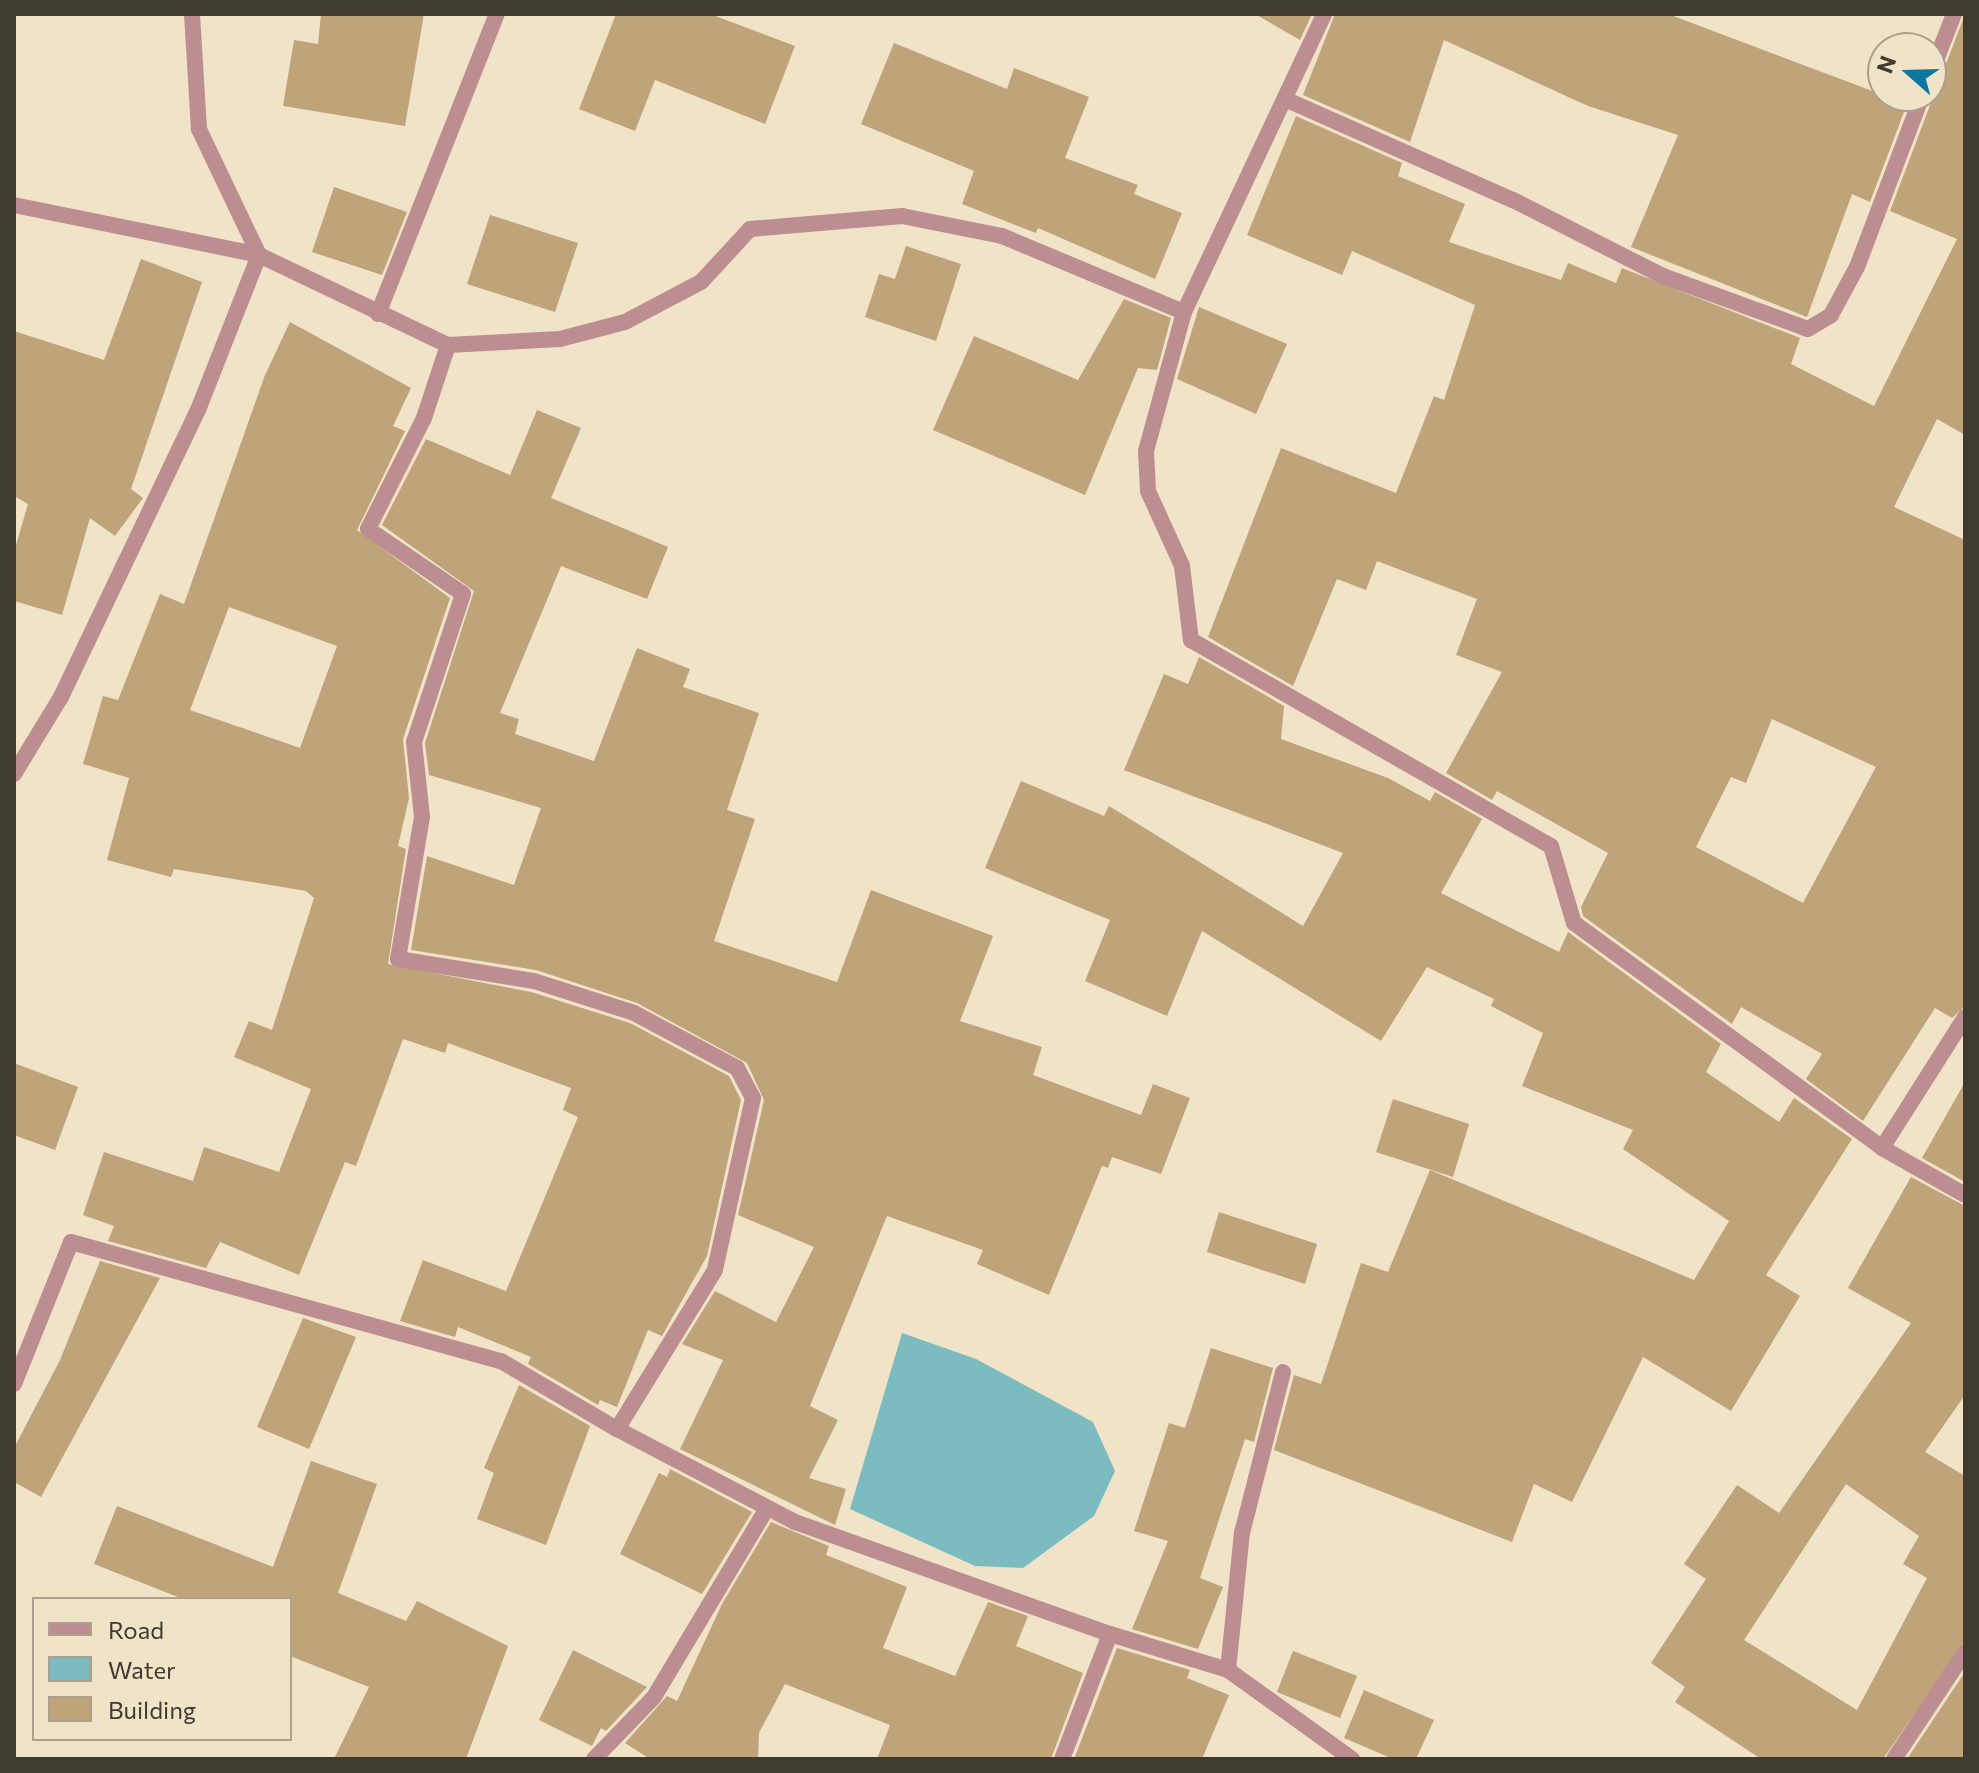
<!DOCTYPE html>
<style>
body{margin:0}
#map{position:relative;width:1979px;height:1773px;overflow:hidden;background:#f0e3c7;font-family:Commissioner,sans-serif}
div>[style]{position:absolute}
.water>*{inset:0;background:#7cbcc0}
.building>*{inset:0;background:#bfa379}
.street>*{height:16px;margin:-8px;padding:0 8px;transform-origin:8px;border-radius:8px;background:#bc8d91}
span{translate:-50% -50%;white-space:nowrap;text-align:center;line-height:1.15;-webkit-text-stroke:6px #f0e3c7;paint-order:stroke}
.frame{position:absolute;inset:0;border:16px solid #403b30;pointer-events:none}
.legend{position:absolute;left:32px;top:1597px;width:260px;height:144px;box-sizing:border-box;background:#f0e3c7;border:2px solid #aaa08b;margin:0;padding:10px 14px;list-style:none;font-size:24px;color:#403b30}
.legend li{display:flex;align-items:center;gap:16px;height:40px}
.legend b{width:40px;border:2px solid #aaa08b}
.north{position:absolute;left:1867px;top:32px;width:80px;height:80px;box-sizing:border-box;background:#f0e3c7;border:2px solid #aaa08b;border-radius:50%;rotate:290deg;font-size:22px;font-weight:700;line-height:32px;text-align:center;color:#403b30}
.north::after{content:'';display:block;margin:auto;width:28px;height:36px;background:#0b78a3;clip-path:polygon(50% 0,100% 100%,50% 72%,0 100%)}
</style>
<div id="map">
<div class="water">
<div style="clip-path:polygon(902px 1333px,976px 1359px,1093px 1422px,1115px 1471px,1094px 1516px,1023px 1568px,975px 1566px,850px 1509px)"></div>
</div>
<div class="building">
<div style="clip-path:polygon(321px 14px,424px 14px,405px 126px,283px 106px,294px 40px,318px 44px)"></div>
<div style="clip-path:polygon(616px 14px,710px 14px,795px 46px,765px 124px,655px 80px,635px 131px,579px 109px)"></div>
<div style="clip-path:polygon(1255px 14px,1312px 14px,1300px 40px)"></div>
<div style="clip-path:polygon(1335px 14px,1668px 14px,1907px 104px,1870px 202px,1852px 194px,1807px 317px,1631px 247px,1678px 135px,1588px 106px,1444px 40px,1410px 142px,1303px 95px)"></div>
<div style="clip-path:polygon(evenodd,1965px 14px,1965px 435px,1937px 419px,1894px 507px,1965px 540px,1965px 1006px,1952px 1018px,1935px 1008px,1863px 1121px,1806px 1079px,1822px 1054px,1741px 1007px,1732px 1024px,1583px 916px,1581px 907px,1608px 853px,1497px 791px,1492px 800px,1446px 773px,1502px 672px,1456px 655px,1477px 599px,1377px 561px,1366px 590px,1337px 579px,1293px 686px,1208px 637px,1281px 448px,1396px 493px,1434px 396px,1444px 400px,1475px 305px,1352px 251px,1342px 275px,1247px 235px,1296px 116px,1402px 163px,1398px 176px,1465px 204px,1449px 242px,1561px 280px,1568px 263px,1616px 283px,1622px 268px,1800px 338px,1791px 364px,1874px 406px,1957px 239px,1890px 211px,1932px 100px,1931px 86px,1941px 77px,1965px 14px,1772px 719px,1876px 767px,1803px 903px,1696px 847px,1731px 777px,1746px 783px,1772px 719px)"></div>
<div style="clip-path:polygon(894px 43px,1007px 89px,1014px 68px,1089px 97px,1065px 158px,1138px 185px,1134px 194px,1182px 213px,1155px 279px,1038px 228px,1036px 233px,962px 204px,974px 171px,861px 124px)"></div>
<div style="clip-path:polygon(334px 187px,407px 212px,382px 275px,312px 252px)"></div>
<div style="clip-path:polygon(490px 215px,578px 243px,555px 312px,467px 284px)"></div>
<div style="clip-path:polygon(906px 246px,961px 264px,936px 341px,865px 317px,879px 274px,895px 279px)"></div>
<div style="clip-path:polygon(141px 259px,202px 282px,131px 489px,143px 498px,115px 536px,90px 518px,62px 615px,14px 601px,14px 552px,28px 504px,14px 496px,14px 331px,104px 360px)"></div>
<div style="clip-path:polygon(1124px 299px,1171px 318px,1157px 370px,1138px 368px,1085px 495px,933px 430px,974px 336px,1078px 380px)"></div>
<div style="clip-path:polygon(1199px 307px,1287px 344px,1256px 414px,1177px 379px)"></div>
<div style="clip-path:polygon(evenodd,290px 322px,411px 388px,393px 426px,405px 431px,357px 530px,450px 598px,403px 739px,409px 798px,398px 846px,406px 849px,388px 964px,531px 992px,630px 1023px,729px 1076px,741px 1100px,707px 1256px,662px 1336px,648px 1330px,617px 1407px,600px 1400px,598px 1405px,528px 1364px,531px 1357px,458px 1327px,455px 1337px,400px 1321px,423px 1260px,506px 1291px,578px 1117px,563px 1110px,571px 1088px,448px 1043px,445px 1053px,403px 1039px,356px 1166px,345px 1162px,299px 1275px,220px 1242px,206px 1268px,108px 1241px,114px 1226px,83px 1215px,104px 1152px,193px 1181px,204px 1147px,279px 1172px,311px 1089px,234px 1057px,249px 1021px,272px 1030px,314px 898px,306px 891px,174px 869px,171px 877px,107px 860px,129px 778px,83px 764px,103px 696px,118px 700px,160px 594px,184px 604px,265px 375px,290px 322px,229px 607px,337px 646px,300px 748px,190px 710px,229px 607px)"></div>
<div style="clip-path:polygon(537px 410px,581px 428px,551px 498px,668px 547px,647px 599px,561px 566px,500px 713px,519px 719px,515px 734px,594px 761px,637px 648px,690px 669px,683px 687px,759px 713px,727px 810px,755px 819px,714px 941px,837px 982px,871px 890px,993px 936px,960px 1021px,1042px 1047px,1033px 1075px,1141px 1115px,1153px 1084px,1190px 1098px,1161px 1174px,1112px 1157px,1108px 1168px,1102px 1166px,1049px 1295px,977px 1264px,983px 1250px,887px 1216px,810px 1406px,838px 1420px,809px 1478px,846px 1489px,835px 1525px,680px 1449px,723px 1360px,682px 1344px,715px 1291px,776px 1322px,814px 1247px,738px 1215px,764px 1100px,747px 1063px,637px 1003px,536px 970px,411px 950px,427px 856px,514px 885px,541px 808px,429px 775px,425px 743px,474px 591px,382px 525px,426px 439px,510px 475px)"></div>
<div style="clip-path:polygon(1199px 657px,1284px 706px,1281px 739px,1388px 778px,1430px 801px,1435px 792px,1482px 819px,1441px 893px,1559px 952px,1568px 932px,1721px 1044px,1706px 1072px,1779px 1122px,1794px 1098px,1852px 1139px,1766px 1275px,1800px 1296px,1731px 1411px,1643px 1357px,1572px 1502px,1534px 1484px,1512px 1542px,1274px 1450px,1294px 1375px,1321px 1384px,1361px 1263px,1388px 1272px,1430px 1170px,1694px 1280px,1729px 1221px,1623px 1149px,1633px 1130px,1522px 1086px,1543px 1033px,1491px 1006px,1494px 999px,1427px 967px,1381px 1041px,1202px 931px,1167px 1016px,1085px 981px,1110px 920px,985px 868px,1021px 781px,1104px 816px,1109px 806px,1303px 926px,1343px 853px,1124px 770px,1164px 674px,1188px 684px)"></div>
<div style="clip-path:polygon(14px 1063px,78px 1087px,55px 1150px,14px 1135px)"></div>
<div style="clip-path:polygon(1965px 1082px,1965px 1182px,1922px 1158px)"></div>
<div style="clip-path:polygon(1393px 1099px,1469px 1124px,1453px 1177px,1376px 1152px)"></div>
<div style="clip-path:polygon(evenodd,1911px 1177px,1965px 1206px,1965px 1395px,1925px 1452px,1965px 1476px,1965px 1641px,1883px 1759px,1761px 1759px,1675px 1702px,1685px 1687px,1651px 1663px,1706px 1579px,1684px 1564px,1737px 1485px,1779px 1513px,1911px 1323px,1848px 1288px,1911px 1177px,1846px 1484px,1919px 1536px,1903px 1564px,1927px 1578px,1857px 1710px,1744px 1640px,1846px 1484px)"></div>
<div style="clip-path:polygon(1219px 1212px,1317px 1244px,1305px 1284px,1207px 1252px)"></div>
<div style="clip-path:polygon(100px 1261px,160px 1278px,41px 1497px,14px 1482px,14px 1448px,60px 1360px)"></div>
<div style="clip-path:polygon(303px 1318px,356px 1337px,309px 1449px,257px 1427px)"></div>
<div style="clip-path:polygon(1211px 1348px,1273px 1368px,1254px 1442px,1245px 1439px,1200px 1578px,1223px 1587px,1198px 1649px,1132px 1629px,1168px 1541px,1134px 1531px,1169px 1423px,1185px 1428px)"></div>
<div style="clip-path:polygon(519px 1385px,590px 1426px,546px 1545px,477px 1519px,494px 1473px,484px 1468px)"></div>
<div style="clip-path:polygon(311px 1461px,377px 1484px,338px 1593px,406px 1621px,417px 1601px,508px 1646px,466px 1759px,334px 1759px,369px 1687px,290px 1656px,290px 1599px,183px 1599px,94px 1564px,117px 1506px,273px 1567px)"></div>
<div style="clip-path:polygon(670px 1469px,752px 1512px,702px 1594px,620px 1554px,659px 1473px,667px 1477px)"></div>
<div style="clip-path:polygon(771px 1522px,829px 1546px,826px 1555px,907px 1587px,883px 1648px,955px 1676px,988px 1602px,1028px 1616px,1016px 1646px,1083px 1673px,1051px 1759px,877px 1759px,890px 1725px,785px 1684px,759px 1733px,758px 1759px,650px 1759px,625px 1743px,667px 1696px,677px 1701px,722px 1604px)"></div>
<div style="clip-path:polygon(1117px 1648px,1190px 1670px,1187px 1678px,1229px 1695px,1202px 1759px,1074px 1759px)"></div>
<div style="clip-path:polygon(573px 1650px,647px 1687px,606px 1731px,601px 1728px,592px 1746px,539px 1720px)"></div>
<div style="clip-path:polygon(1293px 1651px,1357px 1676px,1340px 1718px,1277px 1692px)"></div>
<div style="clip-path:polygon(1965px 1672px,1965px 1759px,1907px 1759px)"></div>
<div style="clip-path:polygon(1364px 1690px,1434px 1720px,1416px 1759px,1393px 1759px,1344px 1738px)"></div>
</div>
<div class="street">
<div style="left:1931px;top:73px;width:63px;rotate:-68.7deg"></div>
<div style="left:1287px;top:100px;width:247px;rotate:23.9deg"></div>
<div style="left:1513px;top:200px;width:168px;rotate:26.9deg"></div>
<div style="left:1663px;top:276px;width:154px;rotate:20.1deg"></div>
<div style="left:1808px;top:329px;width:27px;rotate:-31deg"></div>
<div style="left:1831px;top:315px;width:55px;rotate:-61.6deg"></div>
<div style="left:1857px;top:267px;width:183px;rotate:-69.2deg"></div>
<div style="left:14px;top:205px;width:250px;rotate:11.5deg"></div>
<div style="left:259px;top:255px;width:140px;rotate:-115.5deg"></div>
<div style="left:199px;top:129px;width:115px;rotate:-93.5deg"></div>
<div style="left:1184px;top:312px;width:329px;rotate:-64.8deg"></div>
<div style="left:378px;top:314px;width:323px;rotate:-68.4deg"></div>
<div style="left:448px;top:345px;width:77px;rotate:108.2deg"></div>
<div style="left:424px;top:418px;width:124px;rotate:116.8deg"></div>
<div style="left:368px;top:529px;width:115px;rotate:34.4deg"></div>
<div style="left:463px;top:594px;width:156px;rotate:108.3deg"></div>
<div style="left:414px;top:742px;width:75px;rotate:83.9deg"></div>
<div style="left:422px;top:817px;width:144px;rotate:99.6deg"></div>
<div style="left:398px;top:959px;width:138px;rotate:9.2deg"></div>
<div style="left:534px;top:981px;width:105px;rotate:17.7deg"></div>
<div style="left:634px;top:1013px;width:117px;rotate:28.1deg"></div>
<div style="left:737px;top:1068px;width:34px;rotate:62deg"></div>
<div style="left:753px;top:1098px;width:176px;rotate:102.5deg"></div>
<div style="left:715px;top:1270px;width:187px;rotate:121.6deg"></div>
<div style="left:617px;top:1429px;width:201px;rotate:27.6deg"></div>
<div style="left:795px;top:1522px;width:334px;rotate:19.6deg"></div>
<div style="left:1110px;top:1634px;width:134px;rotate:111deg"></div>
<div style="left:14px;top:774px;width:90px;rotate:-58.6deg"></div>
<div style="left:61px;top:697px;width:318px;rotate:-64.5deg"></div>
<div style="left:198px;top:410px;width:167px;rotate:-68.5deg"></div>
<div style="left:259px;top:255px;width:209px;rotate:25.5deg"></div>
<div style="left:448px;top:345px;width:112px;rotate:-3.1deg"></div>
<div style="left:560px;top:339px;width:67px;rotate:-14.7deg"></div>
<div style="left:625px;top:322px;width:86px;rotate:-27.8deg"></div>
<div style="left:701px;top:282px;width:72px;rotate:-47.2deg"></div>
<div style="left:750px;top:229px;width:153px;rotate:-4.9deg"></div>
<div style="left:902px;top:216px;width:102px;rotate:11.3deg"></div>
<div style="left:1002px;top:236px;width:197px;rotate:22.7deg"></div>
<div style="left:1184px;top:312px;width:144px;rotate:105.3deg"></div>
<div style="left:1146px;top:451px;width:40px;rotate:87.1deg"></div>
<div style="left:1148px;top:491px;width:82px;rotate:65.6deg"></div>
<div style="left:1182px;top:566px;width:75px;rotate:83.1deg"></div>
<div style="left:1191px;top:640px;width:415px;rotate:29.8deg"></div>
<div style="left:1551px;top:846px;width:80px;rotate:73.4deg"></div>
<div style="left:1574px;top:923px;width:381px;rotate:36.1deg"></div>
<div style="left:1882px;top:1148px;width:95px;rotate:29.5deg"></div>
<div style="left:1882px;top:1148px;width:155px;rotate:-57.6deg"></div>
<div style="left:14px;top:1384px;width:153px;rotate:-68.1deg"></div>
<div style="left:71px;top:1242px;width:446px;rotate:15.5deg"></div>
<div style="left:501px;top:1361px;width:134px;rotate:30.4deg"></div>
<div style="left:1110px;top:1634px;width:123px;rotate:17deg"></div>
<div style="left:1228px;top:1670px;width:153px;rotate:35.7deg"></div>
<div style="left:1228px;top:1670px;width:138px;rotate:-84.2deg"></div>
<div style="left:1242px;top:1533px;width:166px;rotate:-75.7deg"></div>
<div style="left:594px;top:1759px;width:86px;rotate:-45.9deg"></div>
<div style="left:654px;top:1697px;width:220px;rotate:-59.1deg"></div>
<div style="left:1894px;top:1759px;width:128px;rotate:-56.4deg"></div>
</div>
<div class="frame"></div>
<ul class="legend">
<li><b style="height:10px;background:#bc8d91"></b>Road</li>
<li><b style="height:22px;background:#7cbcc0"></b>Water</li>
<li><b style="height:22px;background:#bfa379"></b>Building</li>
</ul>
<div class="north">N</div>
</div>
